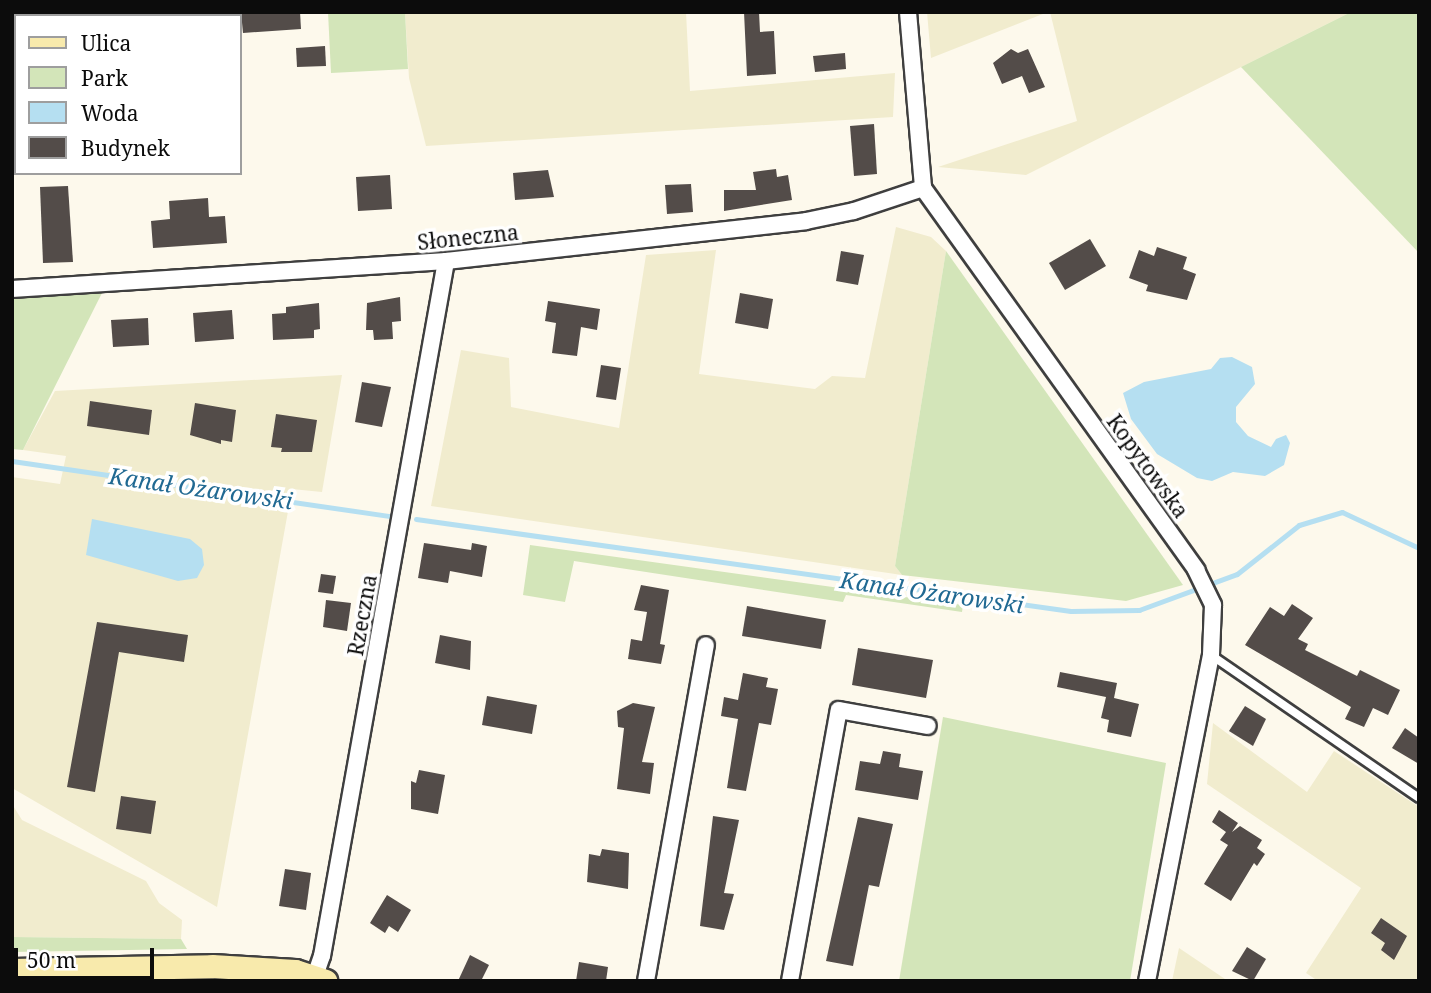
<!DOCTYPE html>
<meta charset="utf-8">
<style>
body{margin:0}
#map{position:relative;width:1431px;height:993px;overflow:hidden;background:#fdf9ec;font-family:"Noto Serif",serif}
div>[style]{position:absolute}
.farmland>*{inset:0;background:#f1ecce}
.green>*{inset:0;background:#d3e5b9}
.water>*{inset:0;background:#b5dff1}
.stream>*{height:5px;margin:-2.5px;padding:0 2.5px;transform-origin:2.5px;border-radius:2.5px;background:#b5dff1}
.building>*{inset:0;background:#534c49}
.roads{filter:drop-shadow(2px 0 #3f3f3f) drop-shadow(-2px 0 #3f3f3f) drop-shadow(0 2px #3f3f3f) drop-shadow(0 -2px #3f3f3f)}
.service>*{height:8px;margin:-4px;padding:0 4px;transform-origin:4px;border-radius:4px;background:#fff}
.minor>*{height:16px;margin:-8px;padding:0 8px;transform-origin:8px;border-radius:8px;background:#fff}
.secondary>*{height:23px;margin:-11.5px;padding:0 11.5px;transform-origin:11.5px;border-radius:11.5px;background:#f8eaac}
span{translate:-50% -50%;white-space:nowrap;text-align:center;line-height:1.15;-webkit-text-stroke:7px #fff;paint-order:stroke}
.street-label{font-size:21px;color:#0c0c0c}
.water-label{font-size:23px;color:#206992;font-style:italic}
.frame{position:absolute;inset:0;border:14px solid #0c0c0c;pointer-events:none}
.legend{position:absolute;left:14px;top:14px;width:228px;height:161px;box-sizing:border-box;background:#fff;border:2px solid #9e9e9e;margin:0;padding:9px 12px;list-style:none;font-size:21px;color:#0c0c0c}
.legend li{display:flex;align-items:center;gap:14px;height:35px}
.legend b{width:35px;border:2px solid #9e9e9e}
.scale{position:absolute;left:14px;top:948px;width:140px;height:32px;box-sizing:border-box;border:4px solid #0c0c0c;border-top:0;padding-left:9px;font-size:21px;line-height:24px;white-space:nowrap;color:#0c0c0c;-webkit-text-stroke:5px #fff;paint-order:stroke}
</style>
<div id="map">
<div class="farmland">
<div style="clip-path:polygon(405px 12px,686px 12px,690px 91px,895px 73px,893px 117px,426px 146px,409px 78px)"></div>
<div style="clip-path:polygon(927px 12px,1048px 12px,931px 58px)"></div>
<div style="clip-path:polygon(1050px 12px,1351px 12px,1026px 175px,938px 167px,1077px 121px)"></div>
<div style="clip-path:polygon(896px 227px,931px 237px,946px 251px,895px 566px,902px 575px,431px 506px,461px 350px,509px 358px,511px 407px,619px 428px,646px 255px,716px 250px,699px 374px,815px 389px,832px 376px,865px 378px)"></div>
<div style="clip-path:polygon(342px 375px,322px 492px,292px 489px,217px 907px,12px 788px,12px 477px,60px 484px,66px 456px,23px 450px,55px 391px)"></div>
<div style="clip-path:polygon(1213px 723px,1307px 792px,1334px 751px,1419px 807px,1419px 981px,1318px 981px,1306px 973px,1361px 888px,1207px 784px)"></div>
<div style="clip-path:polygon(12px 804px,22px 820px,146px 881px,159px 903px,182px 920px,181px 939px,12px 937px)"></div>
<div style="clip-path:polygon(1179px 948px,1228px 981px,1172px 981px)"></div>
</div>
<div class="green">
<div style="clip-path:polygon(328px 12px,405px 12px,408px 69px,331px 73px)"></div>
<div style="clip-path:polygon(1351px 12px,1419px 12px,1419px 253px,1241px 67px)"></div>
<div style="clip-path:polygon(946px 251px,1183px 585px,1126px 601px,902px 575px,895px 566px)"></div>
<div style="clip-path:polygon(104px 289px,23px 450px,12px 449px,12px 297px)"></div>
<div style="clip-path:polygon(530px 545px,963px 605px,962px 612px,846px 595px,843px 602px,574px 561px,565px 602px,523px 595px)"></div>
<div style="clip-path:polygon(943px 717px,1166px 763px,1130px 981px,899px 981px)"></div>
<div style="clip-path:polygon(12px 937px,181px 939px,187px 949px,12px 952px)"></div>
</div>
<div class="water">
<div style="clip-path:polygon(1232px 357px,1252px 367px,1255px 384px,1236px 407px,1236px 422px,1248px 436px,1271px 447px,1276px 439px,1286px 435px,1290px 443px,1284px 465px,1265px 476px,1233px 472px,1212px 481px,1197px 478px,1157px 454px,1131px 419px,1123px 393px,1144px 382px,1211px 369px,1220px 358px)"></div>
<div style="clip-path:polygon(92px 519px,190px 539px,202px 549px,204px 565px,197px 578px,178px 581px,86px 555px)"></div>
</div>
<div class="stream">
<div style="left:12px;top:461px;width:382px;rotate:8.3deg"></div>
<div style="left:416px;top:519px;width:661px;rotate:8deg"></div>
<div style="left:1071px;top:611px;width:68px;rotate:-0.8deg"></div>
<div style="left:1139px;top:610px;width:104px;rotate:-20.2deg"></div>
<div style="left:1237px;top:574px;width:79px;rotate:-38.3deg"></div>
<div style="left:1299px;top:525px;width:45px;rotate:-16.8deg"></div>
<div style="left:1342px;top:512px;width:85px;rotate:25.1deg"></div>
</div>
<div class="building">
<div style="clip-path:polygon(241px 12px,300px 12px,301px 29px,243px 33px)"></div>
<div style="clip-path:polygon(744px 12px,759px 12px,760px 32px,774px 31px,776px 74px,747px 76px)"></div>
<div style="clip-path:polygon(325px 46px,326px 66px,297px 67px,296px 48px)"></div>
<div style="clip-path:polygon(1011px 49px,1018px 53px,1028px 49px,1045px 87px,1029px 93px,1022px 76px,1002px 84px,993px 63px)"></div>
<div style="clip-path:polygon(845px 53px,846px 69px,815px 72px,813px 56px)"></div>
<div style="clip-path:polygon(874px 124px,877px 174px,854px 176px,850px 126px)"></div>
<div style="clip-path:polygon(776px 169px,777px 177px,788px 175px,792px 200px,724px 211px,724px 190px,756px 190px,753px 172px)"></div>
<div style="clip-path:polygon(548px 170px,554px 197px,515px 200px,513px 173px)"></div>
<div style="clip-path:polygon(390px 175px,392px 209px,358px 211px,356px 177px)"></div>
<div style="clip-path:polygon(691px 184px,693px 212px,667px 214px,665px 185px)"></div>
<div style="clip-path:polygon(68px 186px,73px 262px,43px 263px,40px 187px)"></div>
<div style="clip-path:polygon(208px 198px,209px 217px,225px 216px,227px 243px,153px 248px,151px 221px,170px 219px,169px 201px)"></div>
<div style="clip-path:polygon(1090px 239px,1106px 266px,1065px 290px,1049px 263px)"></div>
<div style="clip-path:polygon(1157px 247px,1187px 257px,1183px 269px,1196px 274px,1187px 300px,1146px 291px,1148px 285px,1129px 278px,1139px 250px,1154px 256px)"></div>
<div style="clip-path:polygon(841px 251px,864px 255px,858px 285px,836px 281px)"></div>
<div style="clip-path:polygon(740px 293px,773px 299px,768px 329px,735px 323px)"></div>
<div style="clip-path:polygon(400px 297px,401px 321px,392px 322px,393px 339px,374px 340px,373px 330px,366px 330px,367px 303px)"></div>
<div style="clip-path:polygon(548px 301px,600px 309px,597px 330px,581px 327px,577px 356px,552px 353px,556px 323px,545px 321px)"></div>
<div style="clip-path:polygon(319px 303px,320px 329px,314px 330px,314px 338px,273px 340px,272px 314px,286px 313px,286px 307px)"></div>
<div style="clip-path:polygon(232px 310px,234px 339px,195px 342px,193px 313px)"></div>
<div style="clip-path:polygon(148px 318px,149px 345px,113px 347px,111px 320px)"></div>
<div style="clip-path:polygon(601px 365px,621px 368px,616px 400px,596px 397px)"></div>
<div style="clip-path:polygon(362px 382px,391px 387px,382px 427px,355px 422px)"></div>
<div style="clip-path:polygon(90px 401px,152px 410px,149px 435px,87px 426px)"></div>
<div style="clip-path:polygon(195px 403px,236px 410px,232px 442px,221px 440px,221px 444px,190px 435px)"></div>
<div style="clip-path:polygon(276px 414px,317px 420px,312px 452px,281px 452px,282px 448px,271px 447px)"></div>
<div style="clip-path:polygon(424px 543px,471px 550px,472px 543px,487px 546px,482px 577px,450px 571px,448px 583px,418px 578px)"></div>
<div style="clip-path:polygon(321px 574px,336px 576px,333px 594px,318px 592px)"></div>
<div style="clip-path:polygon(641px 585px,669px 590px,660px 644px,665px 645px,661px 664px,628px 659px,631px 639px,642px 641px,647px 612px,634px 610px)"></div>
<div style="clip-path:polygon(326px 600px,351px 603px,347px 631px,323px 627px)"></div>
<div style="clip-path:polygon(1292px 604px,1313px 618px,1298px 639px,1308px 644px,1305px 650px,1357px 676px,1360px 670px,1400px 690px,1388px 715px,1373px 708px,1364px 727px,1345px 719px,1351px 707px,1245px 645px,1270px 607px,1284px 616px)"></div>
<div style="clip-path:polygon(747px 606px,826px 620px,821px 649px,742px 636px)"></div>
<div style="clip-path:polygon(97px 622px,188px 635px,184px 662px,119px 652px,95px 792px,67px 787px)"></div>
<div style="clip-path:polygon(440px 635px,471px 641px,470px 670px,435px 663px)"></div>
<div style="clip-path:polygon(858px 648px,933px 660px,926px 698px,852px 685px)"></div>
<div style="clip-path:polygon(1060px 672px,1117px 683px,1114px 698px,1139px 704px,1131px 737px,1107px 732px,1109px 720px,1101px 718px,1106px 697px,1057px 687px)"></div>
<div style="clip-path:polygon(743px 673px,768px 678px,766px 687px,778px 689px,771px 725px,759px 723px,746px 791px,727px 788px,738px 719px,721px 716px,724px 697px,738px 700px)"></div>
<div style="clip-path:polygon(487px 696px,537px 705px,532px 734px,482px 725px)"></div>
<div style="clip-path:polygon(633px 703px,655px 707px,642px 762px,654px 763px,650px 794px,617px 789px,624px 728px,618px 727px,617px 711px)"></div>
<div style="clip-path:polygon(1245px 706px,1266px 719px,1253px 746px,1229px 731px)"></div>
<div style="clip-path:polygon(1405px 728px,1419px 738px,1419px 764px,1392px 748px)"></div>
<div style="clip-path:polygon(883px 751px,901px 754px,899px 767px,923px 771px,918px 800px,855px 790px,860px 761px,880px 764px)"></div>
<div style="clip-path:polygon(419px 770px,445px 775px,438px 814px,411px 809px,411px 781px,416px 783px)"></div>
<div style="clip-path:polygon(121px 796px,156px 801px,151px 834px,116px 829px)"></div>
<div style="clip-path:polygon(1219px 810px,1238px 823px,1232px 832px,1240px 826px,1262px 840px,1257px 848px,1265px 854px,1257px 866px,1254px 863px,1231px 901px,1204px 884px,1228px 845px,1220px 840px,1226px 832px,1212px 822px)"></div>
<div style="clip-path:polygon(713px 816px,739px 820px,724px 893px,734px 894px,724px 930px,700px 926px)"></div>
<div style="clip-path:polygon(858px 817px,893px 824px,879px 887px,869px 885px,853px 966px,826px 961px)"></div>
<div style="clip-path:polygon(602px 849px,629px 853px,628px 889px,587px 882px,589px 854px,600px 856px)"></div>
<div style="clip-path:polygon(285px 869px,311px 873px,306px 910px,279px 906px)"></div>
<div style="clip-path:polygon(387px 895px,411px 910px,398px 932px,389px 926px,385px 933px,370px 923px)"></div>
<div style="clip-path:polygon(1381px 918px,1407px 936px,1394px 960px,1381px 950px,1385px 943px,1371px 933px)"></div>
<div style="clip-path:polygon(1247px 947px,1266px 959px,1253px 981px,1232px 971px)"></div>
<div style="clip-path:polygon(470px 955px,489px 965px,481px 981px,458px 981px)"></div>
<div style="clip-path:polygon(579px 962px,608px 967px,606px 981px,576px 981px)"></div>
</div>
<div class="roads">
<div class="service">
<div style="left:1211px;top:655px;width:252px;rotate:34.5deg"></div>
</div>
<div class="minor">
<div style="left:908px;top:12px;width:177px;rotate:85.1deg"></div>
<div style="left:923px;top:188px;width:470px;rotate:54.4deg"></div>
<div style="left:1196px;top:570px;width:39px;rotate:64deg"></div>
<div style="left:1213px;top:605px;width:50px;rotate:92.3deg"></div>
<div style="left:1211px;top:655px;width:332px;rotate:101.1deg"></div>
<div style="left:12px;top:289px;width:435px;rotate:-3.7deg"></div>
<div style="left:446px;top:261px;width:362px;rotate:-6.3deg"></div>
<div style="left:806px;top:221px;width:49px;rotate:-11.8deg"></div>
<div style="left:854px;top:211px;width:73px;rotate:-18.4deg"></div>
<div style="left:315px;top:976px;width:21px;rotate:-71deg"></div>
<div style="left:322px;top:956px;width:706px;rotate:-79.88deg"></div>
<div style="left:646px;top:981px;width:341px;rotate:-79.9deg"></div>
<div style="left:790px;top:981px;width:275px;rotate:-79.8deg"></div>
<div style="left:839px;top:710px;width:90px;rotate:10.2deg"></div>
</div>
<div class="secondary">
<div style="left:12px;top:970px;width:200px;rotate:-1.1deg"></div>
<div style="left:212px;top:966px;width:83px;rotate:3.4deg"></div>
<div style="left:295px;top:971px;width:32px;rotate:18deg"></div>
</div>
</div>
<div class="street-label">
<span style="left:468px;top:237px;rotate:-6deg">Słoneczna</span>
<span style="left:1148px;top:466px;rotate:54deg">Kopytowska</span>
<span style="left:362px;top:615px;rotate:-80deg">Rzeczna</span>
</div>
<div class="water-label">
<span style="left:201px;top:488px;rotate:8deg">Kanał Ożarowski</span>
<span style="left:932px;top:592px;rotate:8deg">Kanał Ożarowski</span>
</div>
<div class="frame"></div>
<ul class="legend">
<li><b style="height:9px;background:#f8eaac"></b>Ulica</li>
<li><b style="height:19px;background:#d3e5b9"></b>Park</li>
<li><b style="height:19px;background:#b5dff1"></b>Woda</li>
<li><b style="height:19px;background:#534c49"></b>Budynek</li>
</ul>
<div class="scale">50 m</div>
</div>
